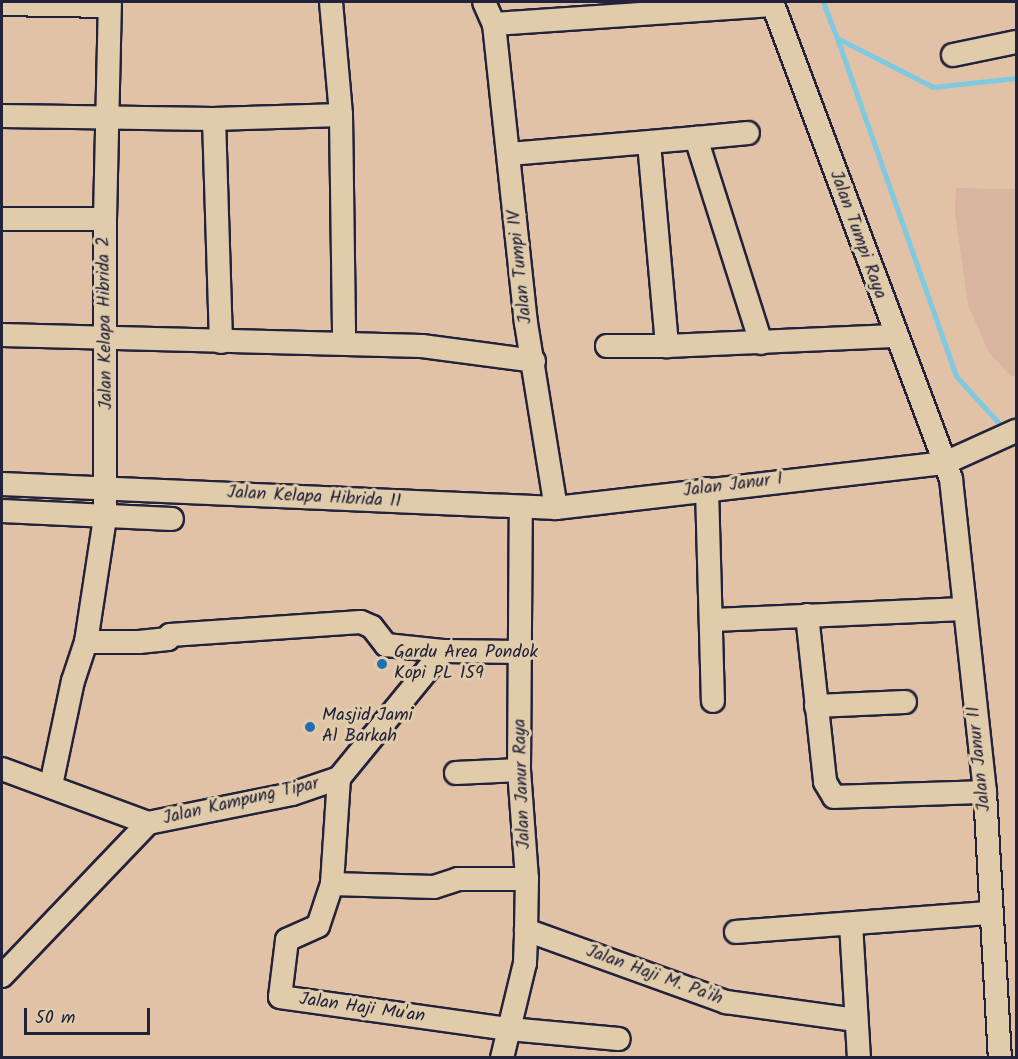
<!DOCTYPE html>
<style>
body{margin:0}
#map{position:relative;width:1018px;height:1059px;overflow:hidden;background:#e1c2a6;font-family:Kalam,sans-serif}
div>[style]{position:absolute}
.built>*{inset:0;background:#d9b59f}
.stream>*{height:5px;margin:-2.5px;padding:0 2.5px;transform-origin:2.5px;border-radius:2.5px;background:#80c9e0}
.roads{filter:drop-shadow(2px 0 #22223b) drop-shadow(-2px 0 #22223b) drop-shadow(0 2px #22223b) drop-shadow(0 -2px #22223b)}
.minor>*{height:22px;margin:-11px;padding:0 11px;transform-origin:11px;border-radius:11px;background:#e0cbaa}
.dots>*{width:16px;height:16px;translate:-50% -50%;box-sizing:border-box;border:3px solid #e0cbaa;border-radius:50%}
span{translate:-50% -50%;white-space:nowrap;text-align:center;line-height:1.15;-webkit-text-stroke:6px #e0cbaa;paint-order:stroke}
.street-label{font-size:18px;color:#22223b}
.poi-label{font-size:18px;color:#22223b}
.left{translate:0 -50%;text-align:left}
.frame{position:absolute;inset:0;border:3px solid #22223b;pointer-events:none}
.scale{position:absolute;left:24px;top:1008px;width:126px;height:27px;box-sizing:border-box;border:3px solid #22223b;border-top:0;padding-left:8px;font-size:18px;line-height:21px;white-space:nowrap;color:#22223b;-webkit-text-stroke:4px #e0cbaa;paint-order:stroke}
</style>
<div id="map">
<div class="built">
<div style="clip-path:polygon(956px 188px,1016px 189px,1016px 376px,1011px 376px,989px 353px,968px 305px,955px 213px)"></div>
</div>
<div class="stream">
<div style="left:823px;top:2px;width:39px;rotate:69deg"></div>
<div style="left:837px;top:38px;width:108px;rotate:27deg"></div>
<div style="left:933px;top:87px;width:83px;rotate:-6.2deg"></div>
<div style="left:837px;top:38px;width:358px;rotate:70.6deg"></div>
<div style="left:956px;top:376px;width:74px;rotate:47.7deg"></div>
</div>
<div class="roads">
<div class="minor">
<div style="left:331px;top:2px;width:113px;rotate:84.9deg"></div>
<div style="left:341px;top:115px;width:228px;rotate:89.2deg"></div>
<div style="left:484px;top:2px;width:24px;rotate:66deg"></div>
<div style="left:494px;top:24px;width:301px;rotate:83.9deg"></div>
<div style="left:526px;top:323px;width:187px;rotate:80.8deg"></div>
<div style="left:772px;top:2px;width:509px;rotate:69.43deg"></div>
<div style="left:951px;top:479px;width:315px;rotate:83.8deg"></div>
<div style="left:985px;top:792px;width:266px;rotate:86.8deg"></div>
<div style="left:2px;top:4px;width:107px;rotate:1.1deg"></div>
<div style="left:494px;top:24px;width:279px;rotate:-3.9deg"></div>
<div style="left:953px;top:55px;width:64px;rotate:-11.7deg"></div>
<div style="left:2px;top:116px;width:212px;rotate:0.8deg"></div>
<div style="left:214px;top:119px;width:127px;rotate:-1.8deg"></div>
<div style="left:214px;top:119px;width:223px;rotate:88.2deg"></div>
<div style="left:696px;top:138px;width:52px;rotate:-5.5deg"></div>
<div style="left:649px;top:143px;width:204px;rotate:84.9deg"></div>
<div style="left:667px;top:346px;width:227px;rotate:-2.5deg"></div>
<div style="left:509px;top:154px;width:188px;rotate:-4.9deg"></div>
<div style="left:696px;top:138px;width:215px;rotate:72.4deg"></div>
<div style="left:2px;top:219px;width:103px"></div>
<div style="left:2px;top:335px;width:420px;rotate:1.5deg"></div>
<div style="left:422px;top:346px;width:113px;rotate:7.6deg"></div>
<div style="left:607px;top:346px;width:60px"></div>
<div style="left:2px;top:484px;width:555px;rotate:2.48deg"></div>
<div style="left:556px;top:508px;width:392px;rotate:-6.6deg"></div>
<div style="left:945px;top:463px;width:78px;rotate:-24.3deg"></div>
<div style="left:707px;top:489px;width:212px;rotate:88.4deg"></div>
<div style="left:2px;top:511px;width:170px;rotate:2.7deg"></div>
<div style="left:807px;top:615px;width:168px;rotate:83.8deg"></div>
<div style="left:825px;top:782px;width:17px;rotate:59deg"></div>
<div style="left:834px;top:797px;width:151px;rotate:-1.9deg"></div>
<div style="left:713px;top:620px;width:251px;rotate:-2.5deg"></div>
<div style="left:86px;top:642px;width:53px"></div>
<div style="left:139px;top:642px;width:29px;rotate:-6deg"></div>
<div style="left:168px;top:639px;width:4px;rotate:-63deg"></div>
<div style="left:170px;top:635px;width:191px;rotate:-3.9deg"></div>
<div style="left:361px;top:622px;width:12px;rotate:24deg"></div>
<div style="left:372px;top:627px;width:23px;rotate:52deg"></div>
<div style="left:386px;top:645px;width:57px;rotate:6deg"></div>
<div style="left:816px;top:706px;width:89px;rotate:-2.6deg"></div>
<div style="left:2px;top:769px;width:156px;rotate:20.3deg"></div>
<div style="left:456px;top:773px;width:63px;rotate:-2.7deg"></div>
<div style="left:339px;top:778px;width:106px;rotate:93.8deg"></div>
<div style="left:332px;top:884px;width:44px;rotate:108.4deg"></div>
<div style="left:318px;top:926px;width:34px;rotate:156deg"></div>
<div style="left:287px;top:940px;width:57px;rotate:97deg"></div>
<div style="left:280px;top:997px;width:231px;rotate:8deg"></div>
<div style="left:509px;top:1029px;width:110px;rotate:5.2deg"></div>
<div style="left:51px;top:785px;width:106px;rotate:-78.1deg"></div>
<div style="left:73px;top:681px;width:41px;rotate:-71.6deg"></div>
<div style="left:86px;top:642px;width:125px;rotate:-81.3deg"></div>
<div style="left:105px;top:518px;width:299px;rotate:-90deg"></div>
<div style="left:105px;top:219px;width:217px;rotate:-88.7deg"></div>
<div style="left:332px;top:884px;width:102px;rotate:1.7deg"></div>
<div style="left:434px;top:887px;width:25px;rotate:-18deg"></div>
<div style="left:458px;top:879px;width:69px"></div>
<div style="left:851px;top:924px;width:134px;rotate:86.6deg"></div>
<div style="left:526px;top:930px;width:213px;rotate:19.8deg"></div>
<div style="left:726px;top:1002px;width:131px;rotate:7.9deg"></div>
<div style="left:736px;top:932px;width:255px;rotate:-4.3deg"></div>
<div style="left:2px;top:976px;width:211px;rotate:-46.3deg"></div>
<div style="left:148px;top:823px;width:147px;rotate:-11.4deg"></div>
<div style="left:292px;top:794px;width:50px;rotate:-18.8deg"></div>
<div style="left:339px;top:778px;width:164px;rotate:-50.7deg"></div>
<div style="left:443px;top:651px;width:78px;rotate:0.7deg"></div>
<div style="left:502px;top:1058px;width:98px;rotate:-76.4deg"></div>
<div style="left:525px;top:963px;width:33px;rotate:-88deg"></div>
<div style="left:526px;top:930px;width:51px;rotate:-88.9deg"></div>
<div style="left:527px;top:879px;width:109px;rotate:-94.2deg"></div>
<div style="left:519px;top:770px;width:262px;rotate:-89.6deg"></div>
</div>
</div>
<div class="dots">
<div style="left:382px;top:664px;background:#1f6fb2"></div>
<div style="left:310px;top:727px;background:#1f6fb2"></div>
</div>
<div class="street-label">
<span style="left:857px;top:235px;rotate:70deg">Jalan Tumpi Raya</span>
<span style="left:521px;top:267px;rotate:-96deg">Jalan Tumpi IV</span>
<span style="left:106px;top:323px;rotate:-91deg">Jalan Kelapa Hibrida 2</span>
<span style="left:733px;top:486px;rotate:-7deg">Jalan Janur I</span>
<span style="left:314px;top:498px;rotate:3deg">Jalan Kelapa Hibrida 11</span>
<span style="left:980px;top:759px;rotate:-96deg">Jalan Janur II</span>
<span style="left:523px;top:784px;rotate:-92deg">Jalan Janur Raya</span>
<span style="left:241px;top:802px;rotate:-13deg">Jalan Kampung Tipar</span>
<span style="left:654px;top:976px;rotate:20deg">Jalan Haji M. Pa'ih</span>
<span style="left:362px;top:1009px;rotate:8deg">Jalan Haji Mu'an</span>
</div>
<div class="poi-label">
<span class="left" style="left:394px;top:664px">Gardu Area Pondok<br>Kopi PL 159</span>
<span class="left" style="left:322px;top:727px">Masjid Jami<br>Al Barkah</span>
</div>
<div class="frame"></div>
<div class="scale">50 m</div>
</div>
